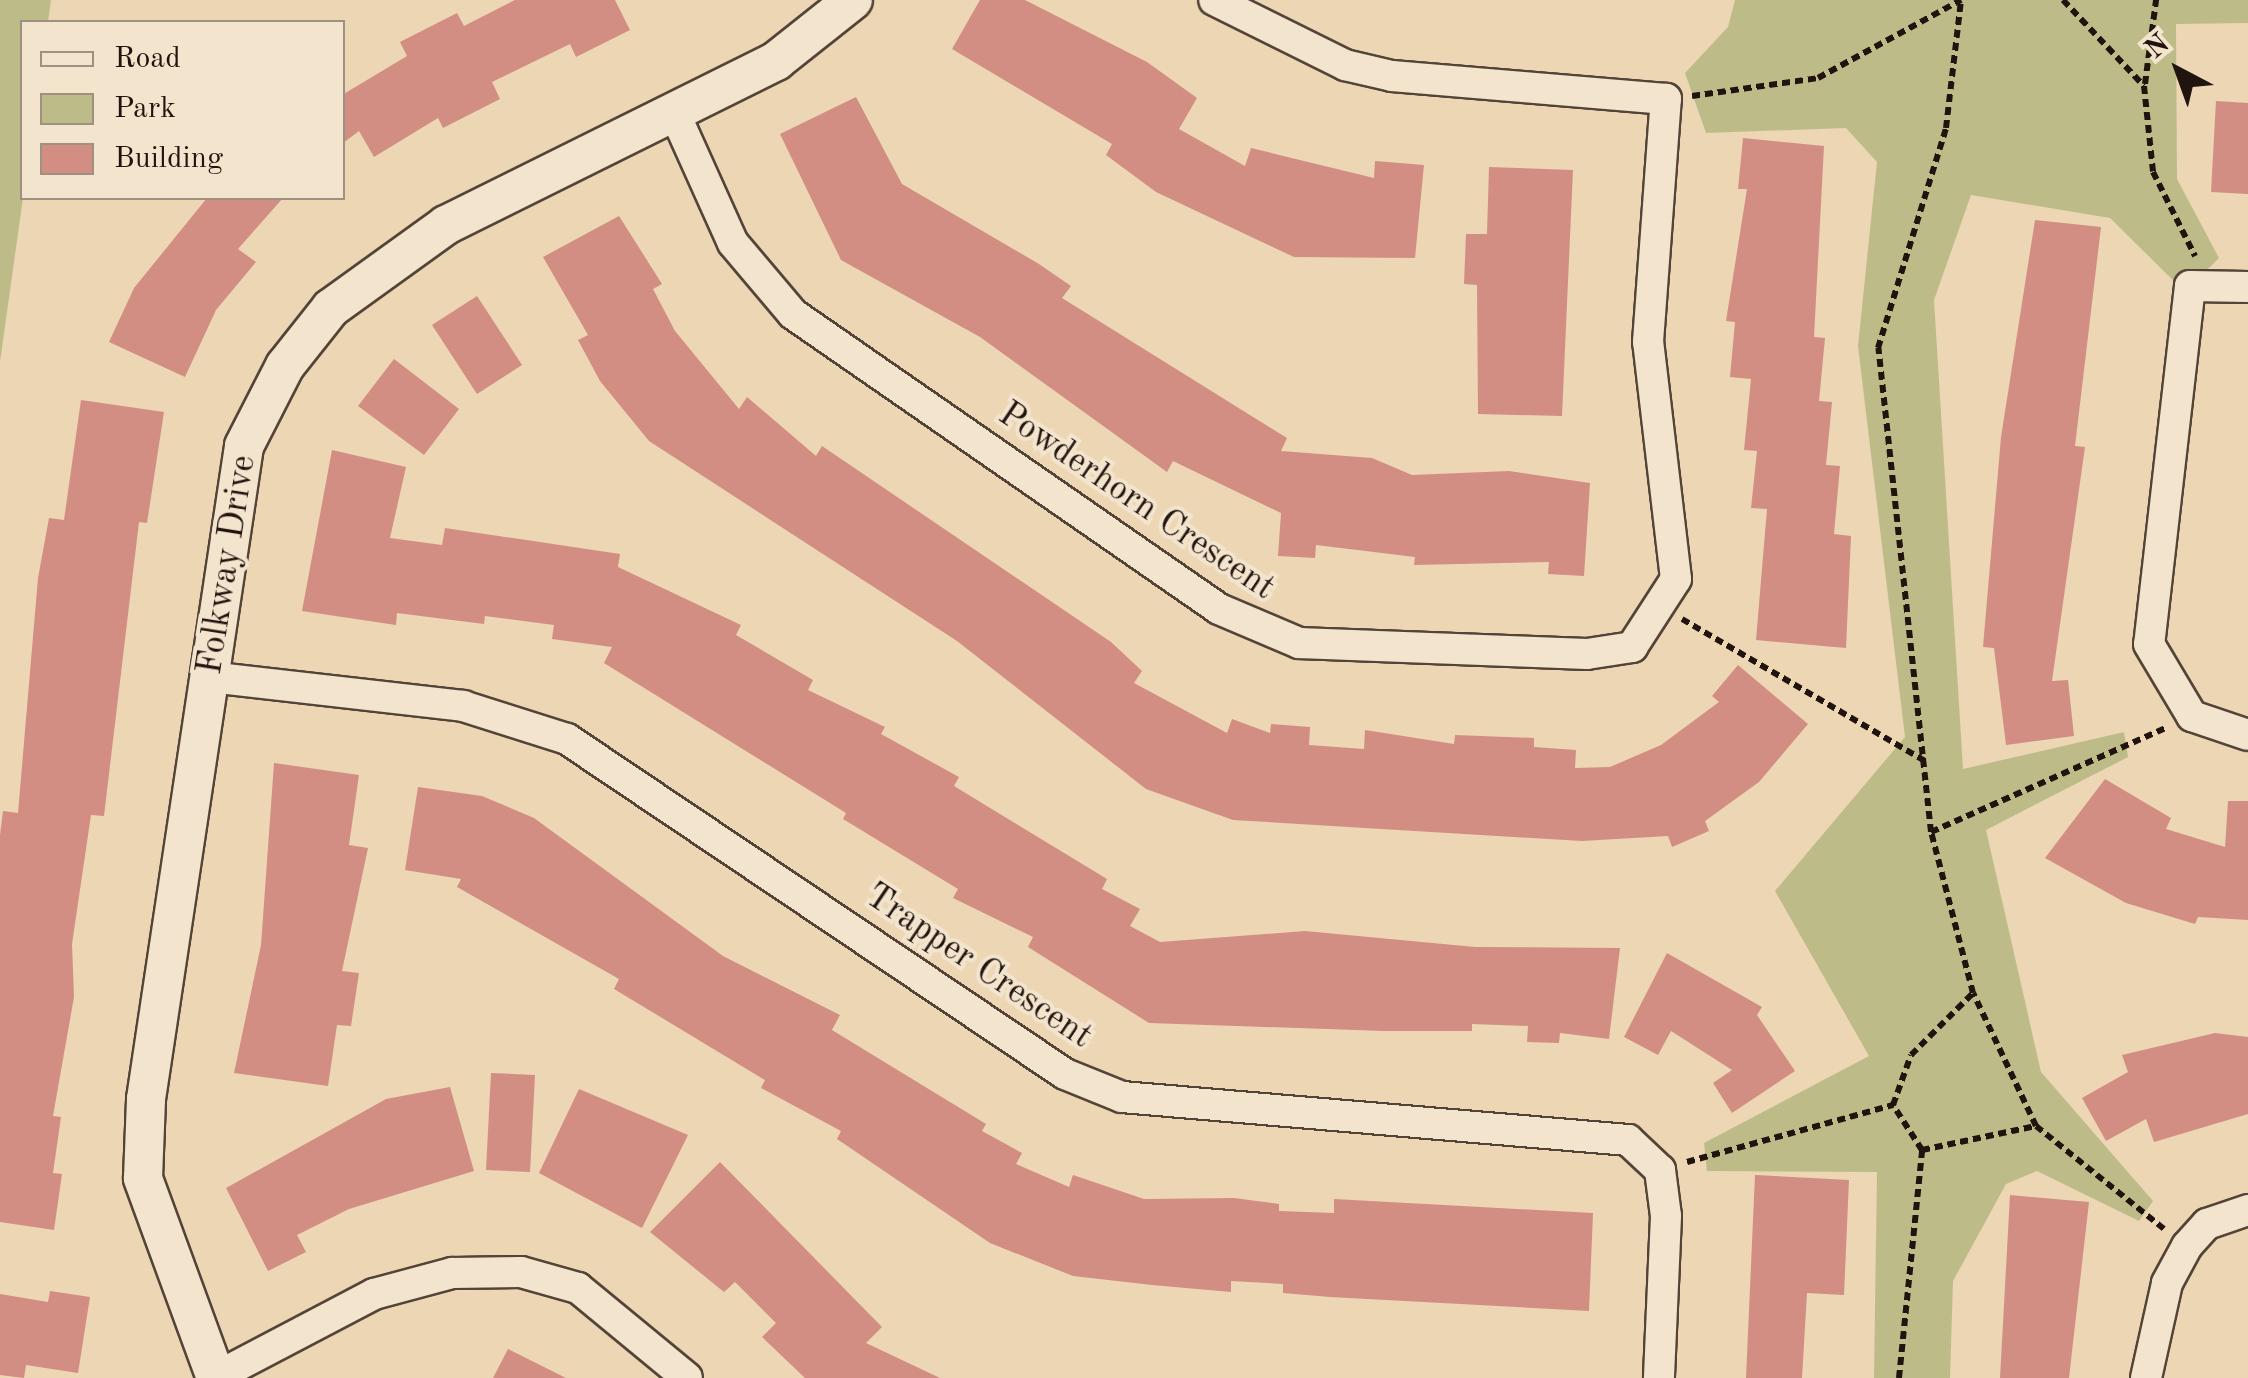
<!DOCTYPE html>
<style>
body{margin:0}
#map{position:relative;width:2248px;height:1378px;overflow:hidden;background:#ecd6b4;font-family:"Old Standard TT",serif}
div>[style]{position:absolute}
.green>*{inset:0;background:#bdbc89}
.building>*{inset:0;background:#d28e83}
.path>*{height:6px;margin-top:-3px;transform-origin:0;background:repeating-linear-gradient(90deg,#21140e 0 8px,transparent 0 13px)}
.roads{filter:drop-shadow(2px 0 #544438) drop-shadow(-2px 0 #544438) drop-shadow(0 2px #544438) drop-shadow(0 -2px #544438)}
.minor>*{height:30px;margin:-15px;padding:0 15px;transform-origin:15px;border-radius:15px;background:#f3e4ce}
.tertiary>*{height:38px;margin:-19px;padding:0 19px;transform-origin:19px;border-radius:19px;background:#f3e4ce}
span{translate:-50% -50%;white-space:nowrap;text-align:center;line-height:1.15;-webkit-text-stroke:8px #f3e4ce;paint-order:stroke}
.street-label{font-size:35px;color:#21140e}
.legend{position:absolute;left:20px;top:20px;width:325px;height:180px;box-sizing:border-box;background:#f3e4ce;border:2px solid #9f9181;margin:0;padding:12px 18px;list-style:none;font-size:30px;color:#21140e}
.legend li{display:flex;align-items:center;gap:20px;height:50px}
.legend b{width:50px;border:2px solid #9f9181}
.north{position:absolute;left:2128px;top:20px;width:100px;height:100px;-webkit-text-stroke:8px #f3e4ce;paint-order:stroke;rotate:319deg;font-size:28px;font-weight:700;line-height:40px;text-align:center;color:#21140e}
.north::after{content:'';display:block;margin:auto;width:35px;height:45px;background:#21140e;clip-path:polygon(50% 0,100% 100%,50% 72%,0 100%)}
</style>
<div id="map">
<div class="green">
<div style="clip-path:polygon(0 0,51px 0,48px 22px,22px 22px,23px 198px,0 362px)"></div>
<div style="clip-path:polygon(1735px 0,2248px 0,2248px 23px,2176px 24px,2177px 179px,2219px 258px,2185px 292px,2110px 218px,1971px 195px,1934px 300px,1963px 769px,2124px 732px,2128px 757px,1986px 830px,2041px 1072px,2153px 1201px,2139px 1221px,2037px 1171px,2006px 1184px,1953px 1281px,1950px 1378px,1874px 1378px,1877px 1172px,1707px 1171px,1704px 1143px,1869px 1056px,1775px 891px,1905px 737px,1858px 346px,1877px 162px,1846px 128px,1706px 133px,1685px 73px,1728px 27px)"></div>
</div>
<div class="building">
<div style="clip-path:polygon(515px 0,615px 0,630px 30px,576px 57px,570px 44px,492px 82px,500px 99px,443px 128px,438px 118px,374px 157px,359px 131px,342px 144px,342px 95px,407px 56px,400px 42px,457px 13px,464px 26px)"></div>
<div style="clip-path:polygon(980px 0,1025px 0,1147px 62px,1197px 98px,1179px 129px,1245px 166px,1251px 148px,1374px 178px,1375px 161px,1424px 165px,1415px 258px,1294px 257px,1156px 192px,1106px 155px,1112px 144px,952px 49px)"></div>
<div style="clip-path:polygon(856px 97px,902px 184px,1039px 264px,1071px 286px,1062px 298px,1287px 438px,1281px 451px,1372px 458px,1412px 475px,1509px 471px,1590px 483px,1584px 576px,1548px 574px,1549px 562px,1414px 565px,1415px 557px,1316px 545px,1315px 558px,1278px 556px,1281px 513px,1173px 461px,1167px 472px,980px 337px,841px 260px,780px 134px)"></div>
<div style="clip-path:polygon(2216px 101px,2248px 103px,2248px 194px,2211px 192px)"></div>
<div style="clip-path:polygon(1743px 138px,1824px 146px,1814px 337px,1825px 338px,1819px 401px,1832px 402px,1826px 465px,1840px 466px,1834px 534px,1851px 536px,1846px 648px,1756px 640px,1767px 509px,1751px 508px,1757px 451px,1744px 450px,1751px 379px,1730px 377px,1735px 322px,1726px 321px,1747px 189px,1738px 189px)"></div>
<div style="clip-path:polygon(1489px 167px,1573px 170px,1562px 416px,1478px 414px,1477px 285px,1464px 284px,1466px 234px,1487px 234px)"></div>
<div style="clip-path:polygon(207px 198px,283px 198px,238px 249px,256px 262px,216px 310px,185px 377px,109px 342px,134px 288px)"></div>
<div style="clip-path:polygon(619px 216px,662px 284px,653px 289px,675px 331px,739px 409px,747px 397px,816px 456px,822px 446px,1111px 642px,1142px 671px,1134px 683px,1227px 733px,1232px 719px,1270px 733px,1271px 724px,1310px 727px,1309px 745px,1364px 749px,1365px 730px,1454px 744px,1455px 735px,1534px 738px,1534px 747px,1576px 750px,1575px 768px,1610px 767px,1661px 745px,1719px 702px,1712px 696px,1738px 665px,1808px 724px,1759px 782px,1705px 821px,1709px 831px,1672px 847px,1668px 836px,1582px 841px,1233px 820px,1146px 789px,957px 641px,649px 441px,600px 381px,578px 340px,588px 335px,543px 257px)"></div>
<div style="clip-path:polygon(2035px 220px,2101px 227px,2075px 446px,2085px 447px,2052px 681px,2068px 680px,2074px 736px,2006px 745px,1994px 648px,1983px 647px,2001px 437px)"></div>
<div style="clip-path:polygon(477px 296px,522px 365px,477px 394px,432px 325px)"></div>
<div style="clip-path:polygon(394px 359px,459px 409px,424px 455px,358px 406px)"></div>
<div style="clip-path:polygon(81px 400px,164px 412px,147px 523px,139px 522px,104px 816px,91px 815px,72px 944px,74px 997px,53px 1116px,61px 1117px,53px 1173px,62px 1174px,54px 1230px,0 1222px,0 835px,3px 811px,18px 813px,38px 578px,49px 518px,64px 520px)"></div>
<div style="clip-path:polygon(332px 450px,406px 467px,390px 538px,442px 545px,445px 528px,620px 554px,618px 567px,741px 625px,736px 635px,813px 680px,808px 690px,885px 727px,881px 734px,959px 777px,954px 786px,1107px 879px,1102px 889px,1140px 909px,1130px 926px,1160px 942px,1305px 931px,1475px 947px,1620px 948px,1609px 1039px,1560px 1033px,1559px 1043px,1527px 1042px,1528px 1026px,1472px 1024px,1472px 1031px,1384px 1031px,1149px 1023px,1028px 947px,1033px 937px,953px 898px,958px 889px,843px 819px,846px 813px,604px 663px,612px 647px,552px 639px,554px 625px,485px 616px,484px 624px,397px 613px,396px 625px,302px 611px)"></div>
<div style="clip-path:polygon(274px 763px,359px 775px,349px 845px,368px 848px,342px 971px,359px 973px,351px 1026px,337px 1025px,328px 1086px,234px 1073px,261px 945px)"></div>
<div style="clip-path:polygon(2105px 779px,2171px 818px,2166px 829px,2225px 847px,2228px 801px,2248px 801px,2248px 920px,2198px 917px,2195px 924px,2126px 903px,2045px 858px)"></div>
<div style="clip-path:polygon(418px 787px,482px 796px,534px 818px,723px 956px,840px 1015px,832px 1030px,986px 1124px,982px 1131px,1022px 1153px,1016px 1164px,1069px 1187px,1073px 1175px,1144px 1199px,1234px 1198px,1279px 1204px,1279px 1211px,1334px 1213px,1334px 1199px,1593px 1213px,1589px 1311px,1330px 1297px,1283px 1293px,1283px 1284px,1231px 1281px,1231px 1292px,1152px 1285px,1073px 1276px,990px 1243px,837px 1139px,841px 1131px,761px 1088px,765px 1080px,614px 989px,619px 979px,457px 887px,461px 879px,405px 870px)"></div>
<div style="clip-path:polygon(1667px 953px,1762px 1007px,1757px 1015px,1795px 1071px,1732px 1113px,1713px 1083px,1732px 1070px,1671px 1031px,1658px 1055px,1624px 1037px)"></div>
<div style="clip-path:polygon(2215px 1033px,2248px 1037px,2248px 1114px,2154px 1142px,2146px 1119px,2106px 1141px,2082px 1098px,2128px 1072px,2122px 1055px)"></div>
<div style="clip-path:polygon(491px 1073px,535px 1075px,530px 1172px,486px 1170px)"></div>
<div style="clip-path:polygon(450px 1087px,474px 1171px,349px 1209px,297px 1235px,306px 1252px,268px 1271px,226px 1188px,386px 1099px)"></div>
<div style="clip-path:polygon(579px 1089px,688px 1135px,642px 1228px,539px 1173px)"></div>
<div style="clip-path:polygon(720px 1162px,882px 1327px,866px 1343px,940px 1378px,805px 1378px,762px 1337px,776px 1323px,735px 1282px,724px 1292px,650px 1232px)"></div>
<div style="clip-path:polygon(1755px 1175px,1849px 1180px,1844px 1295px,1807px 1293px,1802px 1378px,1746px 1378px)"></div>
<div style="clip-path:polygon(2010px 1195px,2089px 1202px,2069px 1378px,2000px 1378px)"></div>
<div style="clip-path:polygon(50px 1291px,90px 1297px,78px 1373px,26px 1365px,24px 1378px,0 1375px,0 1294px,48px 1302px)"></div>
<div style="clip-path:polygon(508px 1349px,566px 1378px,493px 1378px)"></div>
</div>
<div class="path">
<div style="left:2063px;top:0;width:118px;rotate:46.7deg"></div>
<div style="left:2144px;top:86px;width:86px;rotate:84deg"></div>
<div style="left:2153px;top:172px;width:94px;rotate:63.4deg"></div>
<div style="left:2145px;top:84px;width:85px;rotate:-82.5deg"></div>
<div style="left:1692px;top:96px;width:127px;rotate:-8.1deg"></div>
<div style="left:1818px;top:78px;width:163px;rotate:-28.6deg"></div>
<div style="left:1682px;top:619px;width:285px;rotate:30.3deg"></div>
<div style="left:1931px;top:832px;width:259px;rotate:-23.9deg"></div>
<div style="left:2036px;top:1126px;width:164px;rotate:38.8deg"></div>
<div style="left:1922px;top:1150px;width:116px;rotate:-11.9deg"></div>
<div style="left:2036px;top:1126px;width:147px;rotate:-115.3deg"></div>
<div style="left:1687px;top:1162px;width:214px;rotate:-15.5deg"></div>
<div style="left:1899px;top:1378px;width:229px;rotate:-84.2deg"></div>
<div style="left:1922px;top:1150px;width:54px;rotate:-122.8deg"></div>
<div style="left:1893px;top:1105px;width:53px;rotate:-70.2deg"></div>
<div style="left:1911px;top:1055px;width:88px;rotate:-45deg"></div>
<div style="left:1973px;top:993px;width:166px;rotate:-104.6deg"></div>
<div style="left:1931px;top:832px;width:487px;rotate:-96.2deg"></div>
<div style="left:1878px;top:348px;width:230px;rotate:-72.8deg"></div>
<div style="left:1946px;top:128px;width:129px;rotate:-83.3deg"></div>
</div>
<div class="roads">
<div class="minor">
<div style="left:675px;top:114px;width:141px;rotate:65.8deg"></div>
<div style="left:733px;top:243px;width:93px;rotate:49.8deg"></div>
<div style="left:793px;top:314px;width:518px;rotate:34.7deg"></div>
<div style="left:1219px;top:609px;width:87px;rotate:23deg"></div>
<div style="left:1299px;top:643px;width:288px;rotate:2.2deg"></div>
<div style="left:1587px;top:654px;width:46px;rotate:-8.8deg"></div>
<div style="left:1632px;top:647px;width:81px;rotate:-57.1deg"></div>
<div style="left:1676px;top:579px;width:239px;rotate:-96.7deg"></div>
<div style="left:1648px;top:342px;width:244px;rotate:-85.8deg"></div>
<div style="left:1666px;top:99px;width:275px;rotate:-175.2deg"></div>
<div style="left:1392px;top:76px;width:48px;rotate:-166.8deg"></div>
<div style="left:1345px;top:65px;width:146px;rotate:-153.6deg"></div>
<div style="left:2248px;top:287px;width:58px;rotate:-179deg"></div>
<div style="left:2190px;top:286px;width:360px;rotate:96.5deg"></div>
<div style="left:2149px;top:644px;width:84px;rotate:59.2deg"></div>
<div style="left:2192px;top:716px;width:59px;rotate:18.7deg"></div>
<div style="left:210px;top:677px;width:255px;rotate:6.5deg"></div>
<div style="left:463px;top:706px;width:109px;rotate:17.6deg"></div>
<div style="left:567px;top:739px;width:600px;rotate:33.93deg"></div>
<div style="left:1065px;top:1074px;width:61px;rotate:22deg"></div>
<div style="left:1122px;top:1097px;width:508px;rotate:4.86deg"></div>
<div style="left:1628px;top:1140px;width:44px;rotate:43.2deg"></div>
<div style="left:1660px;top:1170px;width:46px;rotate:82.6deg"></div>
<div style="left:1666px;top:1216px;width:162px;rotate:92.5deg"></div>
<div style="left:214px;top:1378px;width:181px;rotate:-27.7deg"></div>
<div style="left:374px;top:1294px;width:81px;rotate:-15.1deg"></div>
<div style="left:452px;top:1273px;width:69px;rotate:-0.8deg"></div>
<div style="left:521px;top:1272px;width:59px;rotate:15.7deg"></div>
<div style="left:578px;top:1288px;width:141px;rotate:39.5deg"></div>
<div style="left:2146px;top:1378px;width:97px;rotate:-77.5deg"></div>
<div style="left:2167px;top:1283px;width:42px;rotate:-61.6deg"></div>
<div style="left:2187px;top:1246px;width:30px;rotate:-48deg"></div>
<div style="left:2207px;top:1224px;width:43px;rotate:-18.9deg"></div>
</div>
<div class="tertiary">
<div style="left:216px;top:1378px;width:213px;rotate:-110.1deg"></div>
<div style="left:143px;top:1178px;width:79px;rotate:-87.8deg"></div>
<div style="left:146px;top:1099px;width:660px;rotate:-81.46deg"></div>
<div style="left:244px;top:446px;width:90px;rotate:-62.9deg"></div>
<div style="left:285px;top:366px;width:74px;rotate:-51.6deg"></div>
<div style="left:331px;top:308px;width:142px;rotate:-35.8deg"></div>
<div style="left:446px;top:225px;width:369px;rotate:-26.4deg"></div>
<div style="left:776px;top:61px;width:98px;rotate:-38.4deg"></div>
</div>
</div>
<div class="street-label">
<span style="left:1136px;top:502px;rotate:34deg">Powderhorn Crescent</span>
<span style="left:228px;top:565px;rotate:-81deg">Folkway Drive</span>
<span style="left:978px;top:967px;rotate:34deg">Trapper Crescent</span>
</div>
<ul class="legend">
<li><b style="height:12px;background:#f3e4ce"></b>Road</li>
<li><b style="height:28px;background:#bdbc89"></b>Park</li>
<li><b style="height:28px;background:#d28e83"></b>Building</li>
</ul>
<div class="north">N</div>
</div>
